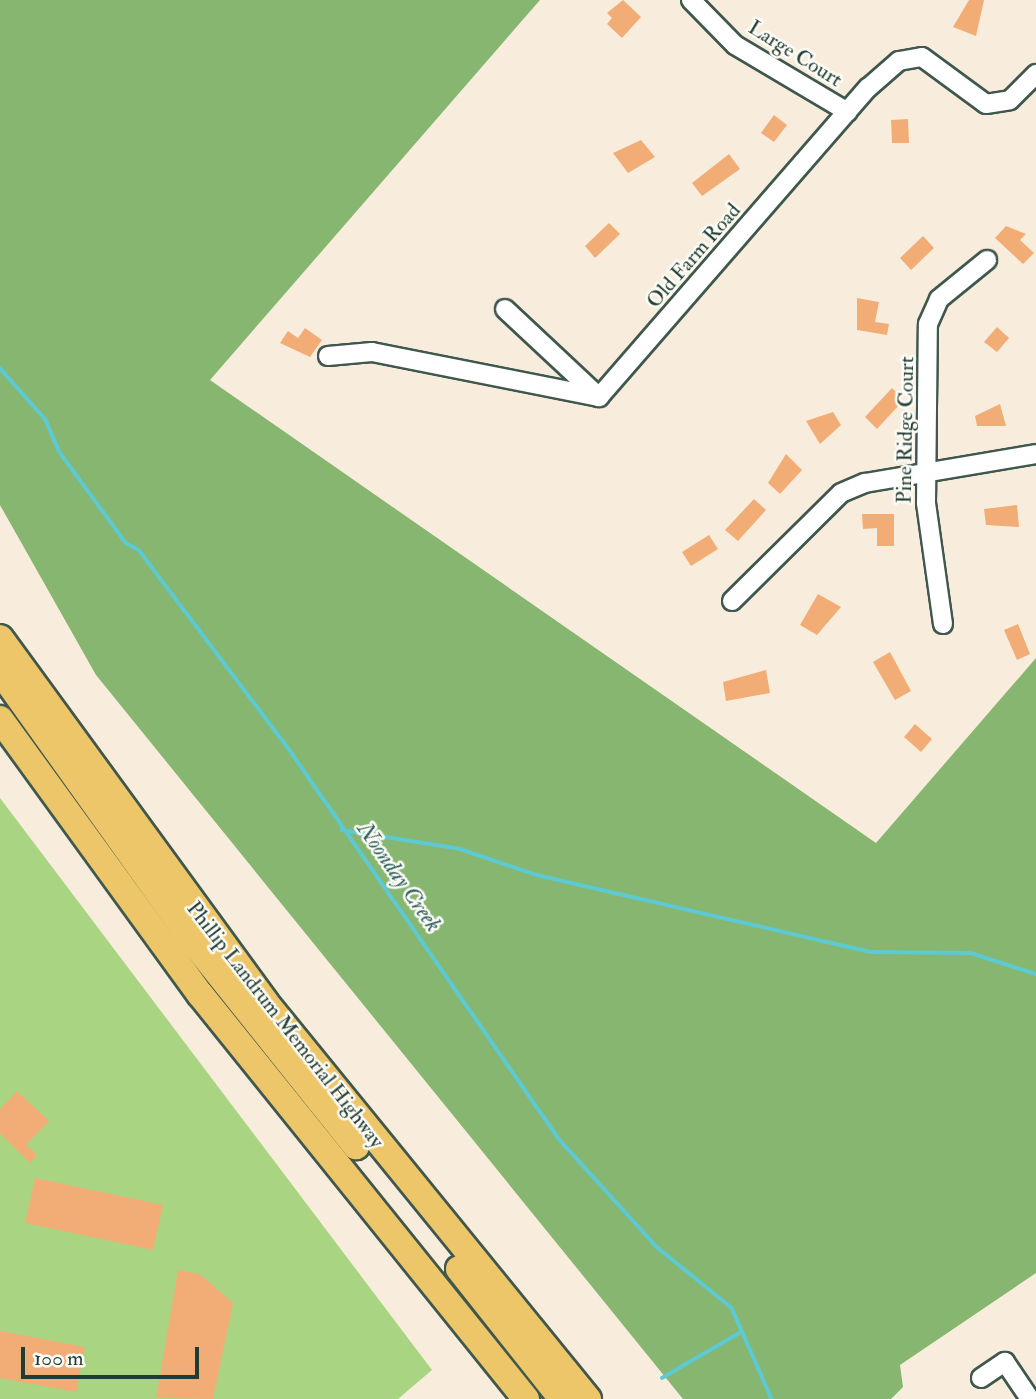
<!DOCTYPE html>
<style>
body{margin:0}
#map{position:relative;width:1036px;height:1399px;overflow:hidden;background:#f8eddc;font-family:"IM FELL Double Pica",serif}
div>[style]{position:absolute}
.green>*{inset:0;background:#a9d582}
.forest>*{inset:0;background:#86b670}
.stream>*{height:3.5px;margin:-1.75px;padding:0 1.75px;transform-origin:1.75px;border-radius:1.75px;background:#5dcad3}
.building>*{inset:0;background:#f2ad77}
.roads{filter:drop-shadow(2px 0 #40574d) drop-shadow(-2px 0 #40574d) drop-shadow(0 2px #40574d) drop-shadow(0 -2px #40574d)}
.minor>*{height:18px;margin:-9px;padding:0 9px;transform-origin:9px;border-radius:9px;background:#fff}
.highway>*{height:26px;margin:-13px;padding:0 13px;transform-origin:13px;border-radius:13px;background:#ecc669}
span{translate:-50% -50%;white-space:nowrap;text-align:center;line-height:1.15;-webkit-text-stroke:5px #fdfcf7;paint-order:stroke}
.street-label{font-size:21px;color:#1f3d34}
.water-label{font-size:23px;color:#2e605c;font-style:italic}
.scale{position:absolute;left:21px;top:1347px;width:178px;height:32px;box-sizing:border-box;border:4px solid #1f3d34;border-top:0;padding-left:9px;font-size:21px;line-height:24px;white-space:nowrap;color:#1f3d34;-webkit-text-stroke:5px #fdfcf7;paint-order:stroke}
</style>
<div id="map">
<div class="green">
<div style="clip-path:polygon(0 798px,432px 1370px,398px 1399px,0 1399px)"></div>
</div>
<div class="forest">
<div style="clip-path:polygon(0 0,540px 0,210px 380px,876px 843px,1036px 658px,1036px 1273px,900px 1365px,903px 1387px,891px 1399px,683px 1399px,96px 675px,0 505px)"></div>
</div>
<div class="stream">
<div style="left:0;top:368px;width:69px;rotate:48.5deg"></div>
<div style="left:46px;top:420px;width:34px;rotate:67deg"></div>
<div style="left:59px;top:451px;width:114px;rotate:53.9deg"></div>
<div style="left:126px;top:543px;width:15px;rotate:28deg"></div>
<div style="left:139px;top:550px;width:249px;rotate:53deg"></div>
<div style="left:289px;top:749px;width:474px;rotate:55.3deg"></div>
<div style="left:559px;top:1139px;width:146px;rotate:47.8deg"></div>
<div style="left:657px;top:1247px;width:97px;rotate:39.1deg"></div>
<div style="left:732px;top:1308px;width:99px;rotate:66.3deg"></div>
<div style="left:342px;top:830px;width:120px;rotate:9.1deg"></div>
<div style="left:460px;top:849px;width:81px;rotate:18.7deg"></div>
<div style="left:537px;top:875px;width:343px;rotate:13deg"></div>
<div style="left:871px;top:952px;width:100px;rotate:0.6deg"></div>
<div style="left:971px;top:953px;width:68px;rotate:17.9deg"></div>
<div style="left:662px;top:1378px;width:91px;rotate:-30.2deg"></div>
</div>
<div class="building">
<div style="clip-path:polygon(623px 0,641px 17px,622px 38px,607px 24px,612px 18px,607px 13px)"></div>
<div style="clip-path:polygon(969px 0,984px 0,976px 36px,953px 27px)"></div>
<div style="clip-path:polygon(774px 115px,787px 125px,774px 142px,761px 133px)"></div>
<div style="clip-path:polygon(908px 119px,909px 143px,892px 143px,891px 120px)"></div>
<div style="clip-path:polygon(641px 140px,655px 157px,628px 173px,613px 153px)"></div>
<div style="clip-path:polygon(729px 154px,740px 169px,702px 196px,692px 183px)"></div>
<div style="clip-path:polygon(609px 223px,620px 234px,595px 258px,585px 246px)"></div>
<div style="clip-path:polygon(1006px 226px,1026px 234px,1020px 240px,1034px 253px,1023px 264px,995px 238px)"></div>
<div style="clip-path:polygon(923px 236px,934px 248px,911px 270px,900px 258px)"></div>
<div style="clip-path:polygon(857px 298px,879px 302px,875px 322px,889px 324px,887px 335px,857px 330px)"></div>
<div style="clip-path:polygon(997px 327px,1009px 338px,997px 352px,984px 342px)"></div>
<div style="clip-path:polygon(305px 328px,322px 340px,310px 357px,280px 343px,288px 331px,298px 338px)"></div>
<div style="clip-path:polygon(892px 388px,901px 397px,899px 405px,877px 429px,865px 417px)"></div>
<div style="clip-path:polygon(1000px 404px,1006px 426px,977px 426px,975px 416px)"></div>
<div style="clip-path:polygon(833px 412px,841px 425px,820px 444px,806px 421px)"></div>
<div style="clip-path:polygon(786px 454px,802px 470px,780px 494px,768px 483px)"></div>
<div style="clip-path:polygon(754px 499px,766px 510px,738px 541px,725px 530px)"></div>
<div style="clip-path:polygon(1017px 505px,1019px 527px,986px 525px,984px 509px)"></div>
<div style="clip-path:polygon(862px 514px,894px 514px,894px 546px,877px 546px,877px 528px,863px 529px)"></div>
<div style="clip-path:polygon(709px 535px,718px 549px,691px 566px,682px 552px)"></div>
<div style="clip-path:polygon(818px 594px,841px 607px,817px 635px,800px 625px)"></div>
<div style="clip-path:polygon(1018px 624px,1030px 654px,1017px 660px,1004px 630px)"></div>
<div style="clip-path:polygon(890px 652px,911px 691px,895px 700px,873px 662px)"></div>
<div style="clip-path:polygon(766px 670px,770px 693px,726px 701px,723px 682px)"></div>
<div style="clip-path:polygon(915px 724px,932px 739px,921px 752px,904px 737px)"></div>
<div style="clip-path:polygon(17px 1091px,49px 1121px,26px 1145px,37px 1155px,30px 1163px,0 1133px,0 1109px)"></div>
<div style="clip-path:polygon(35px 1178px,163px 1205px,153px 1250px,25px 1223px)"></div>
<div style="clip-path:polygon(178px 1270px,200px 1274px,233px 1303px,213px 1399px,156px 1398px)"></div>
<div style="clip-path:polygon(0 1331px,85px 1347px,76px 1392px,0 1378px)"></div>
</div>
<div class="roads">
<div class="minor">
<div style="left:691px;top:0;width:63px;rotate:45.6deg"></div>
<div style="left:735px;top:45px;width:131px;rotate:30.7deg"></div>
<div style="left:505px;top:309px;width:129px;rotate:43.1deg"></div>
<div style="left:328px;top:356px;width:44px;rotate:-5.2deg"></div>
<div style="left:372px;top:352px;width:231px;rotate:11.2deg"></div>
<div style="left:599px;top:397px;width:410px;rotate:-49deg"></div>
<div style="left:868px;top:88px;width:41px;rotate:-41.1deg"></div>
<div style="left:899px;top:61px;width:23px;rotate:-10deg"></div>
<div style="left:922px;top:57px;width:79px;rotate:36.3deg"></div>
<div style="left:986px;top:104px;width:24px;rotate:-9deg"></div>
<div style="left:1010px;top:100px;width:37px;rotate:-45deg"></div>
<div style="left:732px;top:601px;width:153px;rotate:-44.7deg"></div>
<div style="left:841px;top:493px;width:26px;rotate:-23deg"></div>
<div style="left:865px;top:483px;width:173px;rotate:-9.6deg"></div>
<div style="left:943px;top:624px;width:122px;rotate:-98deg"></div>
<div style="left:926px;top:503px;width:179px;rotate:-89.4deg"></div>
<div style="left:928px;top:324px;width:27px;rotate:-66deg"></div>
<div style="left:939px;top:299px;width:62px;rotate:-39.1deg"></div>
<div style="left:981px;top:1378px;width:29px;rotate:-34deg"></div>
<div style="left:1005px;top:1362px;width:45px;rotate:56deg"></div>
</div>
<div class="highway">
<div style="left:0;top:638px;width:450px;rotate:53.9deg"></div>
<div style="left:265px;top:1002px;width:512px;rotate:50.87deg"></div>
<div style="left:0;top:671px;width:339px;rotate:54.5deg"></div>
<div style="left:197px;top:947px;width:255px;rotate:51.4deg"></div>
<div style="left:0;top:719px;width:340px;rotate:54deg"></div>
<div style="left:200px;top:994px;width:520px;rotate:51.17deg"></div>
<div style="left:459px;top:1269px;width:166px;rotate:51.6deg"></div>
</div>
</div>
<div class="street-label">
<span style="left:795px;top:54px;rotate:32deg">Large Court</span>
<span style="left:694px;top:256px;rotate:-49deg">Old Farm Road</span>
<span style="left:906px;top:430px;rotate:-89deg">Pine Ridge Court</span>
<span style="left:285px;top:1025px;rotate:52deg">Phillip Landrum Memorial Highway</span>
</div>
<div class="water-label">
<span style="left:399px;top:877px;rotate:55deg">Noonday Creek</span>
</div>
<div class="scale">100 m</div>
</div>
